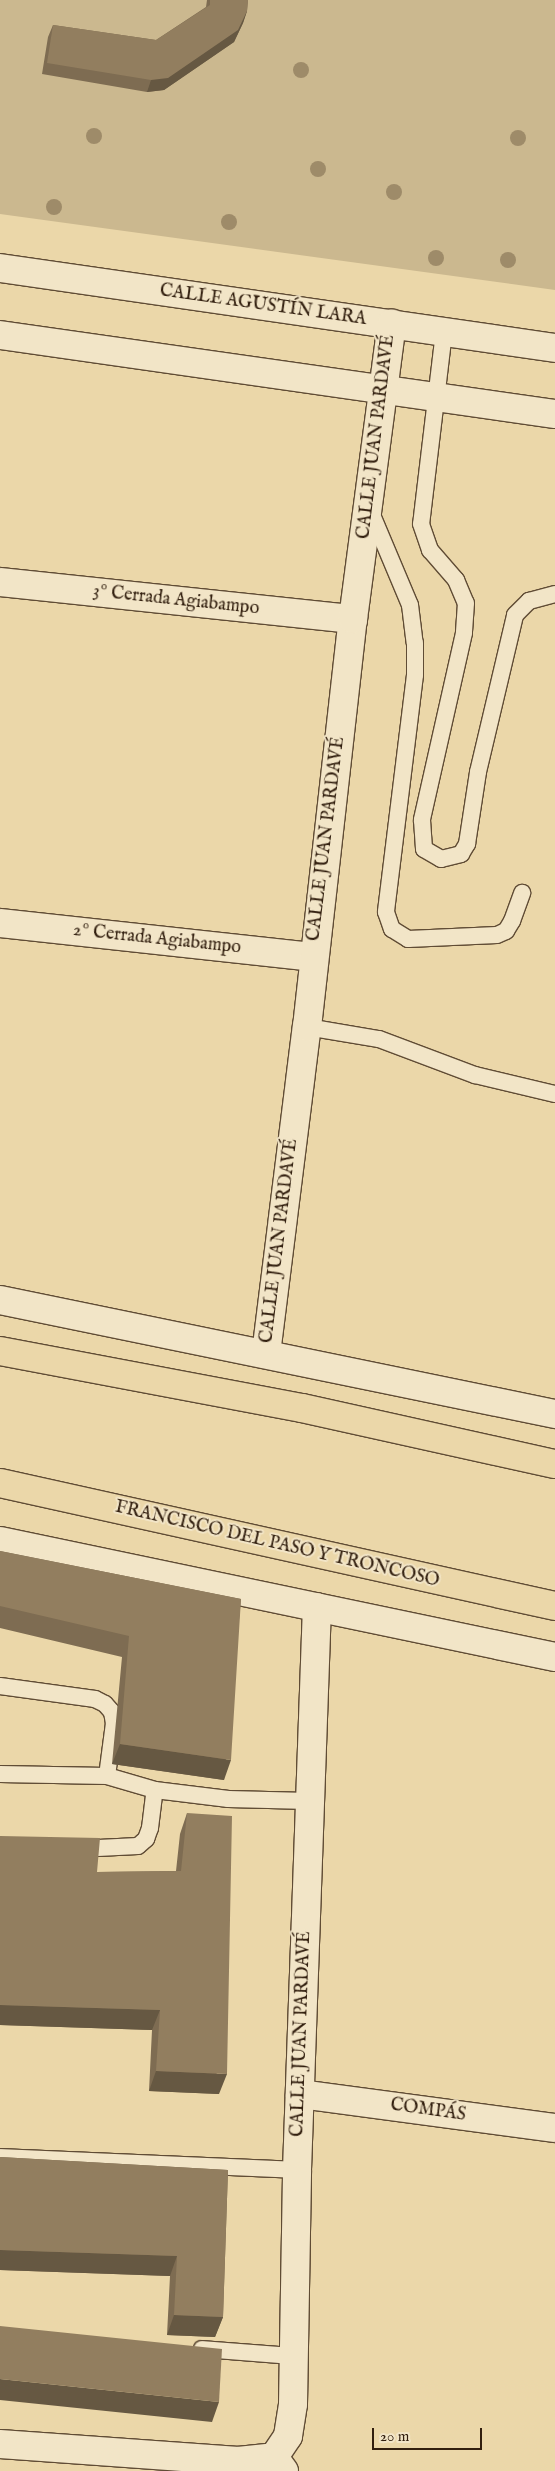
<!DOCTYPE html>
<meta charset="utf-8">
<style>
body{margin:0}
#map{position:relative;width:555px;height:2471px;overflow:hidden;background:#ebd7a9;font-family:"IM FELL English",serif}
div>[style]{position:absolute}
.green>*{inset:0;background:#cbb88f}
.roads{filter:drop-shadow(1px 0 #604c35) drop-shadow(-1px 0 #604c35) drop-shadow(0 1px #604c35) drop-shadow(0 -1px #604c35)}
.service>*{height:16px;margin:-8px;padding:0 8px;transform-origin:8px;border-radius:8px;background:#f2e5c7}
.minor>*{height:28px;margin:-14px;padding:0 14px;transform-origin:14px;border-radius:14px;background:#f2e5c7}
.secondary>*{height:28px;margin:-14px;padding:0 14px;transform-origin:14px;border-radius:14px;background:#f2e5c7}
.trunk>*{height:28px;margin:-14px;padding:0 14px;transform-origin:14px;border-radius:14px;background:#ebd7a9}
.trees>*{width:16px;height:16px;margin:-8px;border-radius:50%;background:#9e8b69}
.wall>*{inset:0;background:#7e6c52}
.shaded-wall>*{inset:0;background:#665842}
.building>*{inset:0;background:#927e5f}
span{translate:-50% -50%;white-space:nowrap;text-align:center;line-height:1.15;-webkit-text-stroke:4px #f2e5c7;paint-order:stroke}
.street-label{font-size:18px;color:#311e0e}
.scale{position:absolute;left:372px;top:2428px;width:110px;height:22px;box-sizing:border-box;border:2px solid #311e0e;border-top:0;padding-left:6px;font-size:15px;line-height:18px;white-space:nowrap;color:#311e0e;-webkit-text-stroke:4px #f2e5c7;paint-order:stroke}
</style>
<div id="map">
<div class="green">
<div style="clip-path:polygon(0 0,555px 0,555px 290px,0 214px)"></div>
</div>
<div class="roads">
<div class="service">
<div style="left:444px;top:332px;width:193px;rotate:96.8deg"></div>
<div style="left:421px;top:524px;width:28px;rotate:71deg"></div>
<div style="left:430px;top:550px;width:40px;rotate:49deg"></div>
<div style="left:456px;top:580px;width:25px;rotate:67deg"></div>
<div style="left:466px;top:603px;width:30px;rotate:94deg"></div>
<div style="left:464px;top:633px;width:192px;rotate:102.7deg"></div>
<div style="left:422px;top:820px;width:29px;rotate:86deg"></div>
<div style="left:424px;top:849px;width:20px;rotate:30deg"></div>
<div style="left:441px;top:859px;width:21px;rotate:-14deg"></div>
<div style="left:461px;top:854px;width:12px;rotate:-59deg"></div>
<div style="left:467px;top:844px;width:73px;rotate:-81.3deg"></div>
<div style="left:478px;top:772px;width:161px;rotate:-76.7deg"></div>
<div style="left:515px;top:615px;width:20px;rotate:-45deg"></div>
<div style="left:529px;top:601px;width:27px;rotate:-15deg"></div>
<div style="left:370px;top:510px;width:103px;rotate:67.2deg"></div>
<div style="left:410px;top:605px;width:38px;rotate:83deg"></div>
<div style="left:415px;top:643px;width:32px;rotate:90deg"></div>
<div style="left:415px;top:675px;width:239px;rotate:97deg"></div>
<div style="left:386px;top:912px;width:18px;rotate:71deg"></div>
<div style="left:392px;top:929px;width:19px;rotate:32deg"></div>
<div style="left:408px;top:939px;width:89px;rotate:-2.6deg"></div>
<div style="left:497px;top:935px;width:10px;rotate:-24deg"></div>
<div style="left:506px;top:931px;width:12px;rotate:-59deg"></div>
<div style="left:512px;top:921px;width:30px;rotate:-70deg"></div>
<div style="left:307px;top:1027px;width:73px;rotate:9.5deg"></div>
<div style="left:379px;top:1039px;width:103px;rotate:20.6deg"></div>
<div style="left:475px;top:1075px;width:82px;rotate:13.4deg"></div>
<div style="left:0;top:1686px;width:96px;rotate:7.8deg"></div>
<div style="left:95px;top:1699px;width:11px;rotate:27deg"></div>
<div style="left:105px;top:1704px;width:11px;rotate:49deg"></div>
<div style="left:112px;top:1712px;width:11px;rotate:80deg"></div>
<div style="left:114px;top:1723px;width:53px;rotate:97.5deg"></div>
<div style="left:0;top:1774px;width:107px;rotate:1.1deg"></div>
<div style="left:107px;top:1776px;width:50px;rotate:16.3deg"></div>
<div style="left:155px;top:1790px;width:74px;rotate:7deg"></div>
<div style="left:228px;top:1799px;width:81px;rotate:1.4deg"></div>
<div style="left:78px;top:1849px;width:60px;rotate:-2.9deg"></div>
<div style="left:138px;top:1846px;width:11px;rotate:-41deg"></div>
<div style="left:146px;top:1839px;width:12px;rotate:-70deg"></div>
<div style="left:150px;top:1828px;width:38px;rotate:-83deg"></div>
<div style="left:0;top:2157px;width:297px;rotate:2.5deg"></div>
<div style="left:202px;top:2349px;width:92px;rotate:4.4deg"></div>
</div>
<div class="minor">
<div style="left:0;top:268px;width:561px;rotate:8.2deg"></div>
<div style="left:0;top:335px;width:561px;rotate:8.1deg"></div>
<div style="left:0;top:582px;width:355px;rotate:6deg"></div>
<div style="left:0;top:923px;width:316px;rotate:6.2deg"></div>
<div style="left:266px;top:1354px;width:330px;rotate:-82.9deg"></div>
<div style="left:307px;top:1027px;width:411px;rotate:-83.6deg"></div>
<div style="left:353px;top:619px;width:298px;rotate:-82.5deg"></div>
<div style="left:300px;top:2094px;width:257px;rotate:7.6deg"></div>
<div style="left:0;top:2444px;width:239px;rotate:4.1deg"></div>
<div style="left:238px;top:2461px;width:36px;rotate:-6deg"></div>
<div style="left:284px;top:2471px;width:17px;rotate:-126deg"></div>
<div style="left:274px;top:2457px;width:25px;rotate:-56deg"></div>
<div style="left:288px;top:2436px;width:32px;rotate:-81deg"></div>
<div style="left:293px;top:2404px;width:234px;rotate:-89deg"></div>
<div style="left:297px;top:2170px;width:563px;rotate:-87.97deg"></div>
</div>
<div class="secondary">
<div style="left:0;top:1300px;width:567px;rotate:11.61deg"></div>
<div style="left:0;top:1541px;width:567px;rotate:11.81deg"></div>
</div>
<div class="trunk">
<div style="left:0;top:1351px;width:307px;rotate:10.7deg"></div>
<div style="left:302px;top:1408px;width:259px;rotate:12.5deg"></div>
<div style="left:0;top:1483px;width:568px;rotate:12.5deg"></div>
</div>
</div>
<div class="trees">
<div style="left:301px;top:70px"></div>
<div style="left:94px;top:136px"></div>
<div style="left:518px;top:138px"></div>
<div style="left:318px;top:169px"></div>
<div style="left:394px;top:192px"></div>
<div style="left:54px;top:207px"></div>
<div style="left:229px;top:222px"></div>
<div style="left:436px;top:258px"></div>
<div style="left:508px;top:260px"></div>
</div>
<div class="wall">
<div style="clip-path:polygon(207px 0,248px 0,247px 11px,243px 23px,234px 42px,164px 90px,147px 92px,42px 74px,48px 37px,53px 25px,156px 40px,206px 7px)"></div>
<div style="clip-path:polygon(0 1551px,241px 1599px,224px 1780px,112px 1764px,122px 1657px,0 1628px)"></div>
<div style="clip-path:polygon(187px 1813px,219px 2094px,149px 2091px,152px 2030px,0 2025px,0 1836px,97px 1872px,176px 1871px,180px 1834px)"></div>
<div style="clip-path:polygon(0 2157px,228px 2170px,223px 2317px,215px 2337px,167px 2335px,170px 2276px,0 2270px)"></div>
</div>
<div class="shaded-wall">
<div style="clip-path:polygon(247px 11px,243px 23px,234px 42px,164px 90px,147px 92px,151px 80px)"></div>
<div style="clip-path:polygon(120px 1744px,231px 1760px,224px 1780px,112px 1764px)"></div>
<div style="clip-path:polygon(0 2005px,160px 2010px,152px 2030px,0 2025px)"></div>
<div style="clip-path:polygon(156px 2071px,227px 2074px,219px 2094px,149px 2091px)"></div>
<div style="clip-path:polygon(0 2250px,177px 2256px,170px 2276px,0 2270px)"></div>
<div style="clip-path:polygon(174px 2315px,223px 2317px,215px 2337px,167px 2335px)"></div>
<div style="clip-path:polygon(0 2379px,219px 2402px,212px 2422px,0 2400px)"></div>
</div>
<div class="building">
<div style="clip-path:polygon(210px 0,248px 0,247px 11px,238px 30px,168px 78px,151px 80px,47px 63px,53px 25px,156px 40px,210px 5px)"></div>
<div style="clip-path:polygon(0 1551px,241px 1599px,231px 1760px,120px 1744px,129px 1636px,0 1606px)"></div>
<div style="clip-path:polygon(187px 1813px,232px 1816px,227px 2074px,156px 2071px,160px 2010px,0 2005px,0 1836px,100px 1838px,97px 1872px,181px 1871px)"></div>
<div style="clip-path:polygon(0 2157px,228px 2170px,223px 2317px,174px 2315px,177px 2256px,0 2250px)"></div>
<div style="clip-path:polygon(0 2326px,222px 2349px,219px 2402px,0 2379px)"></div>
</div>
<div class="street-label">
<span style="left:263px;top:306px;rotate:8deg">CALLE AGUSTÍN LARA</span>
<span style="left:377px;top:437px;rotate:-83deg">CALLE JUAN PARDAVÉ</span>
<span style="left:176px;top:601px;rotate:6deg">3º Cerrada Agiabampo</span>
<span style="left:327px;top:839px;rotate:-83deg">CALLE JUAN PARDAVÉ</span>
<span style="left:157px;top:940px;rotate:6deg">2º Cerrada Agiabampo</span>
<span style="left:280px;top:1241px;rotate:-83deg">CALLE JUAN PARDAVÉ</span>
<span style="left:277px;top:1545px;rotate:13deg">FRANCISCO DEL PASO Y TRONCOSO</span>
<span style="left:302px;top:2034px;rotate:-88deg">CALLE JUAN PARDAVÉ</span>
<span style="left:428px;top:2111px;rotate:8deg">COMPÁS</span>
</div>
<div class="scale">20 m</div>
</div>
